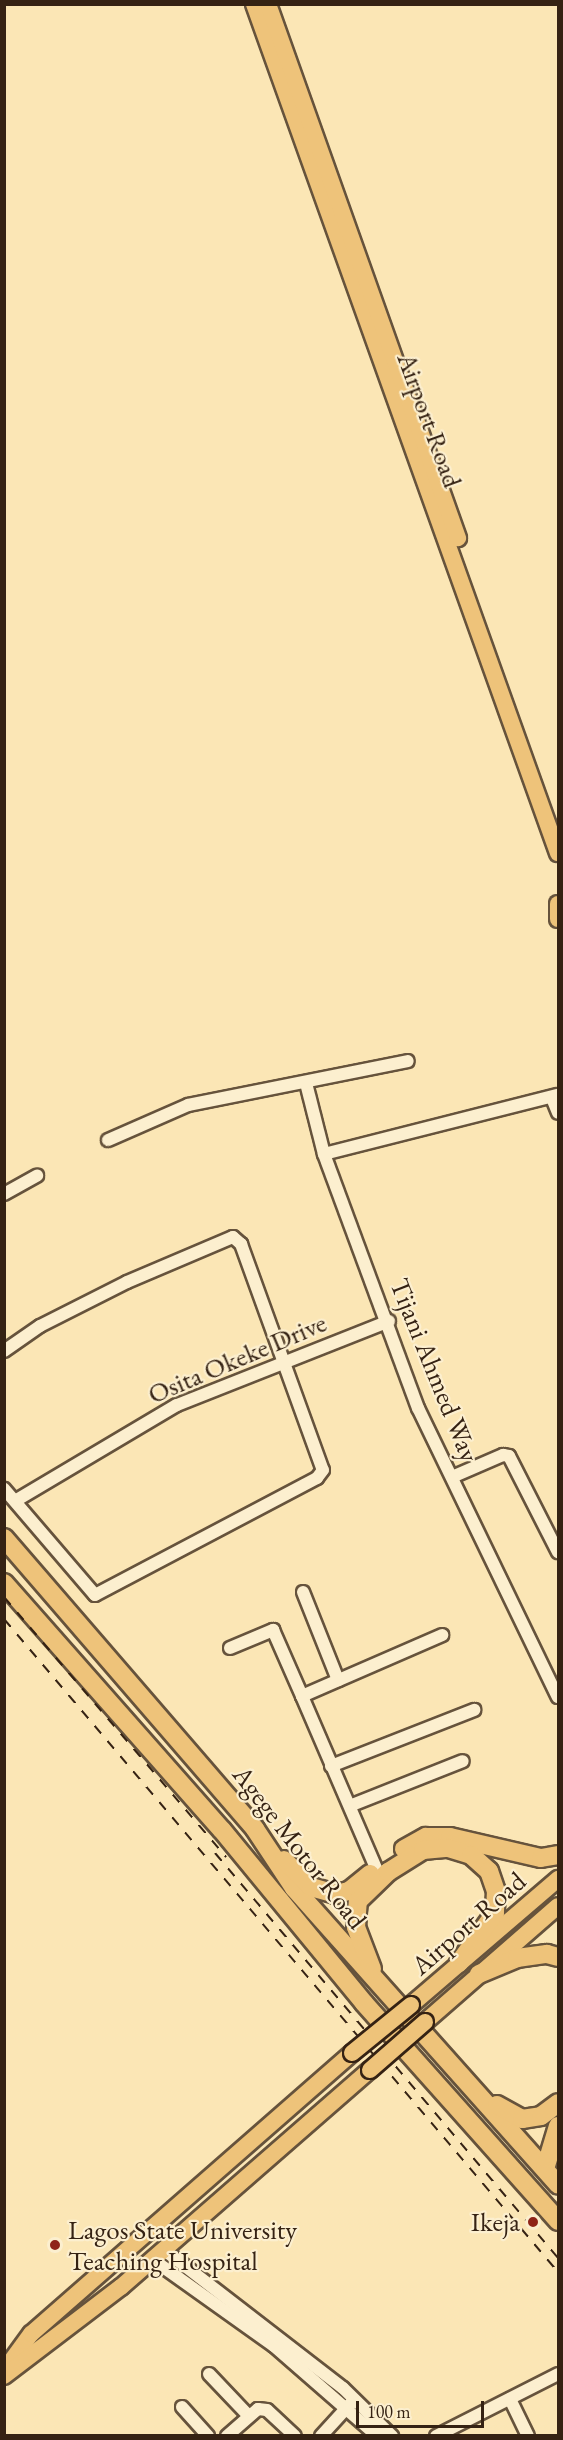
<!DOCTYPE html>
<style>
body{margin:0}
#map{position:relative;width:563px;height:2440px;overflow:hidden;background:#fbe6b5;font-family:"EB Garamond",serif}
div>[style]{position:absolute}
.roads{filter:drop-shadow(2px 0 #66533c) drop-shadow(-2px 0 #66533c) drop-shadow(0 2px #66533c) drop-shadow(0 -2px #66533c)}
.minor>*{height:12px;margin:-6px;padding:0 6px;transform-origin:6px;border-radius:6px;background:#fcefcf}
.major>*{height:16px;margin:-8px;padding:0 8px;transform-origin:8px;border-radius:8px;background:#eec37a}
.highway>*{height:18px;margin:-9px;padding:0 9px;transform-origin:9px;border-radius:9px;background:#eec37a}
.rail>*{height:2px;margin-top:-1px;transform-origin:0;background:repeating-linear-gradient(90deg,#352213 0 10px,transparent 0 20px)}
.bridges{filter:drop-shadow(2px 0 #352213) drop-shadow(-2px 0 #352213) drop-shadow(0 2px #352213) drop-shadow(0 -2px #352213)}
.major-bridge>*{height:16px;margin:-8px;padding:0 8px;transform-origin:8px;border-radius:8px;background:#eec37a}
.dots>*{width:16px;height:16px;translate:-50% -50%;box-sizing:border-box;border:3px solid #fcefcf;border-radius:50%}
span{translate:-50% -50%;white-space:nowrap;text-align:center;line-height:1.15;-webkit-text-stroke:4.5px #fcefcf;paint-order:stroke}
.street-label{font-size:27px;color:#352213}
.poi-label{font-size:27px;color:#352213}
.right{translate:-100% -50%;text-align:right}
.left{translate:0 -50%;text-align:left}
.frame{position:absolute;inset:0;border:6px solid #352213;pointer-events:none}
.scale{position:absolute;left:356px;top:2401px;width:128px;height:27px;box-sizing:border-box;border:3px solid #352213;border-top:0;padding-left:8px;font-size:18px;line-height:21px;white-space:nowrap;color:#352213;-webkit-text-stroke:4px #fcefcf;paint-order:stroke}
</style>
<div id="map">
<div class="roads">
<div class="minor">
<div style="left:306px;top:1083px;width:73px;rotate:75.8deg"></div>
<div style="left:324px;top:1154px;width:271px;rotate:69.7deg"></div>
<div style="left:418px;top:1408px;width:321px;rotate:64.2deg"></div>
<div style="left:552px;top:1098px;width:16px;rotate:68deg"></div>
<div style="left:108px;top:1140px;width:87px;rotate:-23.6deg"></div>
<div style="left:188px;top:1105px;width:224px;rotate:-11.3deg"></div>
<div style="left:324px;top:1154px;width:241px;rotate:-14.2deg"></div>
<div style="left:4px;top:1194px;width:38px;rotate:-29deg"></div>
<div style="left:4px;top:1351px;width:44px;rotate:-34.8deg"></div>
<div style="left:40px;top:1326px;width:97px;rotate:-26.8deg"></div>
<div style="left:127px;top:1282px;width:115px;rotate:-23deg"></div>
<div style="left:233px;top:1237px;width:11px;rotate:41deg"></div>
<div style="left:241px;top:1244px;width:240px;rotate:70.1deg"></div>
<div style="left:323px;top:1470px;width:10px;rotate:127deg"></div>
<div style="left:317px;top:1478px;width:251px;rotate:152.2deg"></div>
<div style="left:95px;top:1595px;width:140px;rotate:-130.6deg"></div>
<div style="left:452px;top:1477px;width:56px;rotate:-23.3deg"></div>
<div style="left:503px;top:1455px;width:6px;rotate:9deg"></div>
<div style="left:509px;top:1456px;width:108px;rotate:63deg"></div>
<div style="left:15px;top:1501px;width:188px;rotate:-30.7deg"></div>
<div style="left:177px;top:1405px;width:228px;rotate:-21.6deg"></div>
<div style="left:303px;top:1592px;width:95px;rotate:68.3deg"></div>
<div style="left:230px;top:1648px;width:47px;rotate:-22.7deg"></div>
<div style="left:273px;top:1630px;width:72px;rotate:66.3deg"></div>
<div style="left:331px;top:1766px;width:154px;rotate:-21.4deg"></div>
<div style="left:352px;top:1805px;width:119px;rotate:-21.6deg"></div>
<div style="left:376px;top:1868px;width:187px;rotate:-113.3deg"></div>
<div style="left:302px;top:1696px;width:153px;rotate:-23.5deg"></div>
<div style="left:163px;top:2249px;width:227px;rotate:37.7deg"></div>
<div style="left:343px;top:2388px;width:69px;rotate:44.4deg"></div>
<div style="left:152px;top:2259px;width:150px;rotate:35.5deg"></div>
<div style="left:274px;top:2346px;width:137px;rotate:41.1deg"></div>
<div style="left:209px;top:2374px;width:57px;rotate:46.4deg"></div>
<div style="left:510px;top:2399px;width:41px;rotate:64.1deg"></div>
<div style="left:182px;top:2407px;width:39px;rotate:48deg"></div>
<div style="left:227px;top:2436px;width:41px;rotate:-41.1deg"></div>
<div style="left:258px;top:2409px;width:9px;rotate:6deg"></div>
<div style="left:267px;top:2410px;width:38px;rotate:43deg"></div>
<div style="left:321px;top:2436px;width:46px;rotate:-47.6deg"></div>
<div style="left:436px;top:2436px;width:137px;rotate:-26.9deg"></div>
</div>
<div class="major">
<div style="left:254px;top:4px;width:902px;rotate:70.3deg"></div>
<div style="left:268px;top:4px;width:567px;rotate:70.41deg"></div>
<div style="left:558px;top:904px;width:15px;rotate:90deg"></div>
<div style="left:411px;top:2005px;width:194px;rotate:-40.6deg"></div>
<div style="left:425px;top:2022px;width:176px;rotate:-41.1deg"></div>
<div style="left:9px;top:2364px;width:37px;rotate:-54deg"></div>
<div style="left:31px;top:2334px;width:427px;rotate:-41.2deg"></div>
<div style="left:4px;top:2376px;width:147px;rotate:-37.3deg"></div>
<div style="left:121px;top:2287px;width:330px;rotate:-41.1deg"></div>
</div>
<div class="highway">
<div style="left:4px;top:1538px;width:384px;rotate:49.2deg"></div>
<div style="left:255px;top:1829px;width:71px;rotate:56.5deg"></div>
<div style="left:294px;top:1888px;width:397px;rotate:48.3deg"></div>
<div style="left:4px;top:1583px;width:329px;rotate:48.6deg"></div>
<div style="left:222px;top:1830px;width:224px;rotate:50.6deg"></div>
<div style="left:364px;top:2003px;width:292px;rotate:48.3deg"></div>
<div style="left:404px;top:1849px;width:25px;rotate:-29deg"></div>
<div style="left:426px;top:1837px;width:24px"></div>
<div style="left:450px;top:1837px;width:93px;rotate:13deg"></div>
<div style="left:541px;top:1858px;width:17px;rotate:-10deg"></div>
<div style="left:284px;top:1860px;width:38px;rotate:45deg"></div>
<div style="left:311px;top:1887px;width:26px;rotate:16deg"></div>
<div style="left:336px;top:1894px;width:13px;rotate:-13deg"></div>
<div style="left:349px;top:1891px;width:27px;rotate:-39deg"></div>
<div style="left:372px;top:1969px;width:45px;rotate:-110.9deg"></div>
<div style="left:356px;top:1927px;width:26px;rotate:-86deg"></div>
<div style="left:358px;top:1901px;width:42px;rotate:-44deg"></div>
<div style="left:388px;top:1872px;width:41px;rotate:-32.2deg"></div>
<div style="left:423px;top:1850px;width:25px;rotate:-5deg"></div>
<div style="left:448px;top:1848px;width:24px;rotate:17deg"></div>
<div style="left:471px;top:1855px;width:24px;rotate:42deg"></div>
<div style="left:489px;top:1871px;width:21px;rotate:71deg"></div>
<div style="left:496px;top:1891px;width:22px;rotate:93deg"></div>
<div style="left:495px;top:1913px;width:62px;rotate:125.8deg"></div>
<div style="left:479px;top:1974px;width:41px;rotate:-22.8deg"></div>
<div style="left:517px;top:1958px;width:30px;rotate:-8deg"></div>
<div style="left:547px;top:1954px;width:11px;rotate:15deg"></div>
<div style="left:497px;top:2105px;width:29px;rotate:29deg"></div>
<div style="left:522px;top:2119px;width:19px;rotate:-9deg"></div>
<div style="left:541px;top:2116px;width:21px;rotate:-37deg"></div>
<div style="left:545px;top:2169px;width:45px;rotate:-73.2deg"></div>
</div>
</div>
<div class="rail">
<div style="left:4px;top:1597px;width:342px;rotate:49.5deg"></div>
<div style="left:4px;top:1619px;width:856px;rotate:49.69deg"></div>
<div style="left:215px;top:1853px;width:531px;rotate:49.74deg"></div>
</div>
<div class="bridges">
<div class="major-bridge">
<div style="left:352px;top:2053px;width:76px;rotate:-39.1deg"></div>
<div style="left:370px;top:2070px;width:73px;rotate:-41.1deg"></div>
</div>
</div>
<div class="dots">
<div style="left:533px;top:2222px;background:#8f2418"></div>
<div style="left:55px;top:2245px;background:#8f2418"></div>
</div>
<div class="street-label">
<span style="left:430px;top:420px;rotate:70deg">Airport Road</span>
<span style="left:237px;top:1358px;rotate:-23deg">Osita Okeke Drive</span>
<span style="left:435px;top:1370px;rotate:68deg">Tijani Ahmed Way</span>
<span style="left:300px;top:1847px;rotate:52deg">Agege Motor Road</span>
<span style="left:468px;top:1923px;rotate:-41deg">Airport Road</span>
</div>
<div class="poi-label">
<span class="right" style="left:520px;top:2222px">Ikeja</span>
<span class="left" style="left:68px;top:2245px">Lagos State University<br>Teaching Hospital</span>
</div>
<div class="frame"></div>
<div class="scale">100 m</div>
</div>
